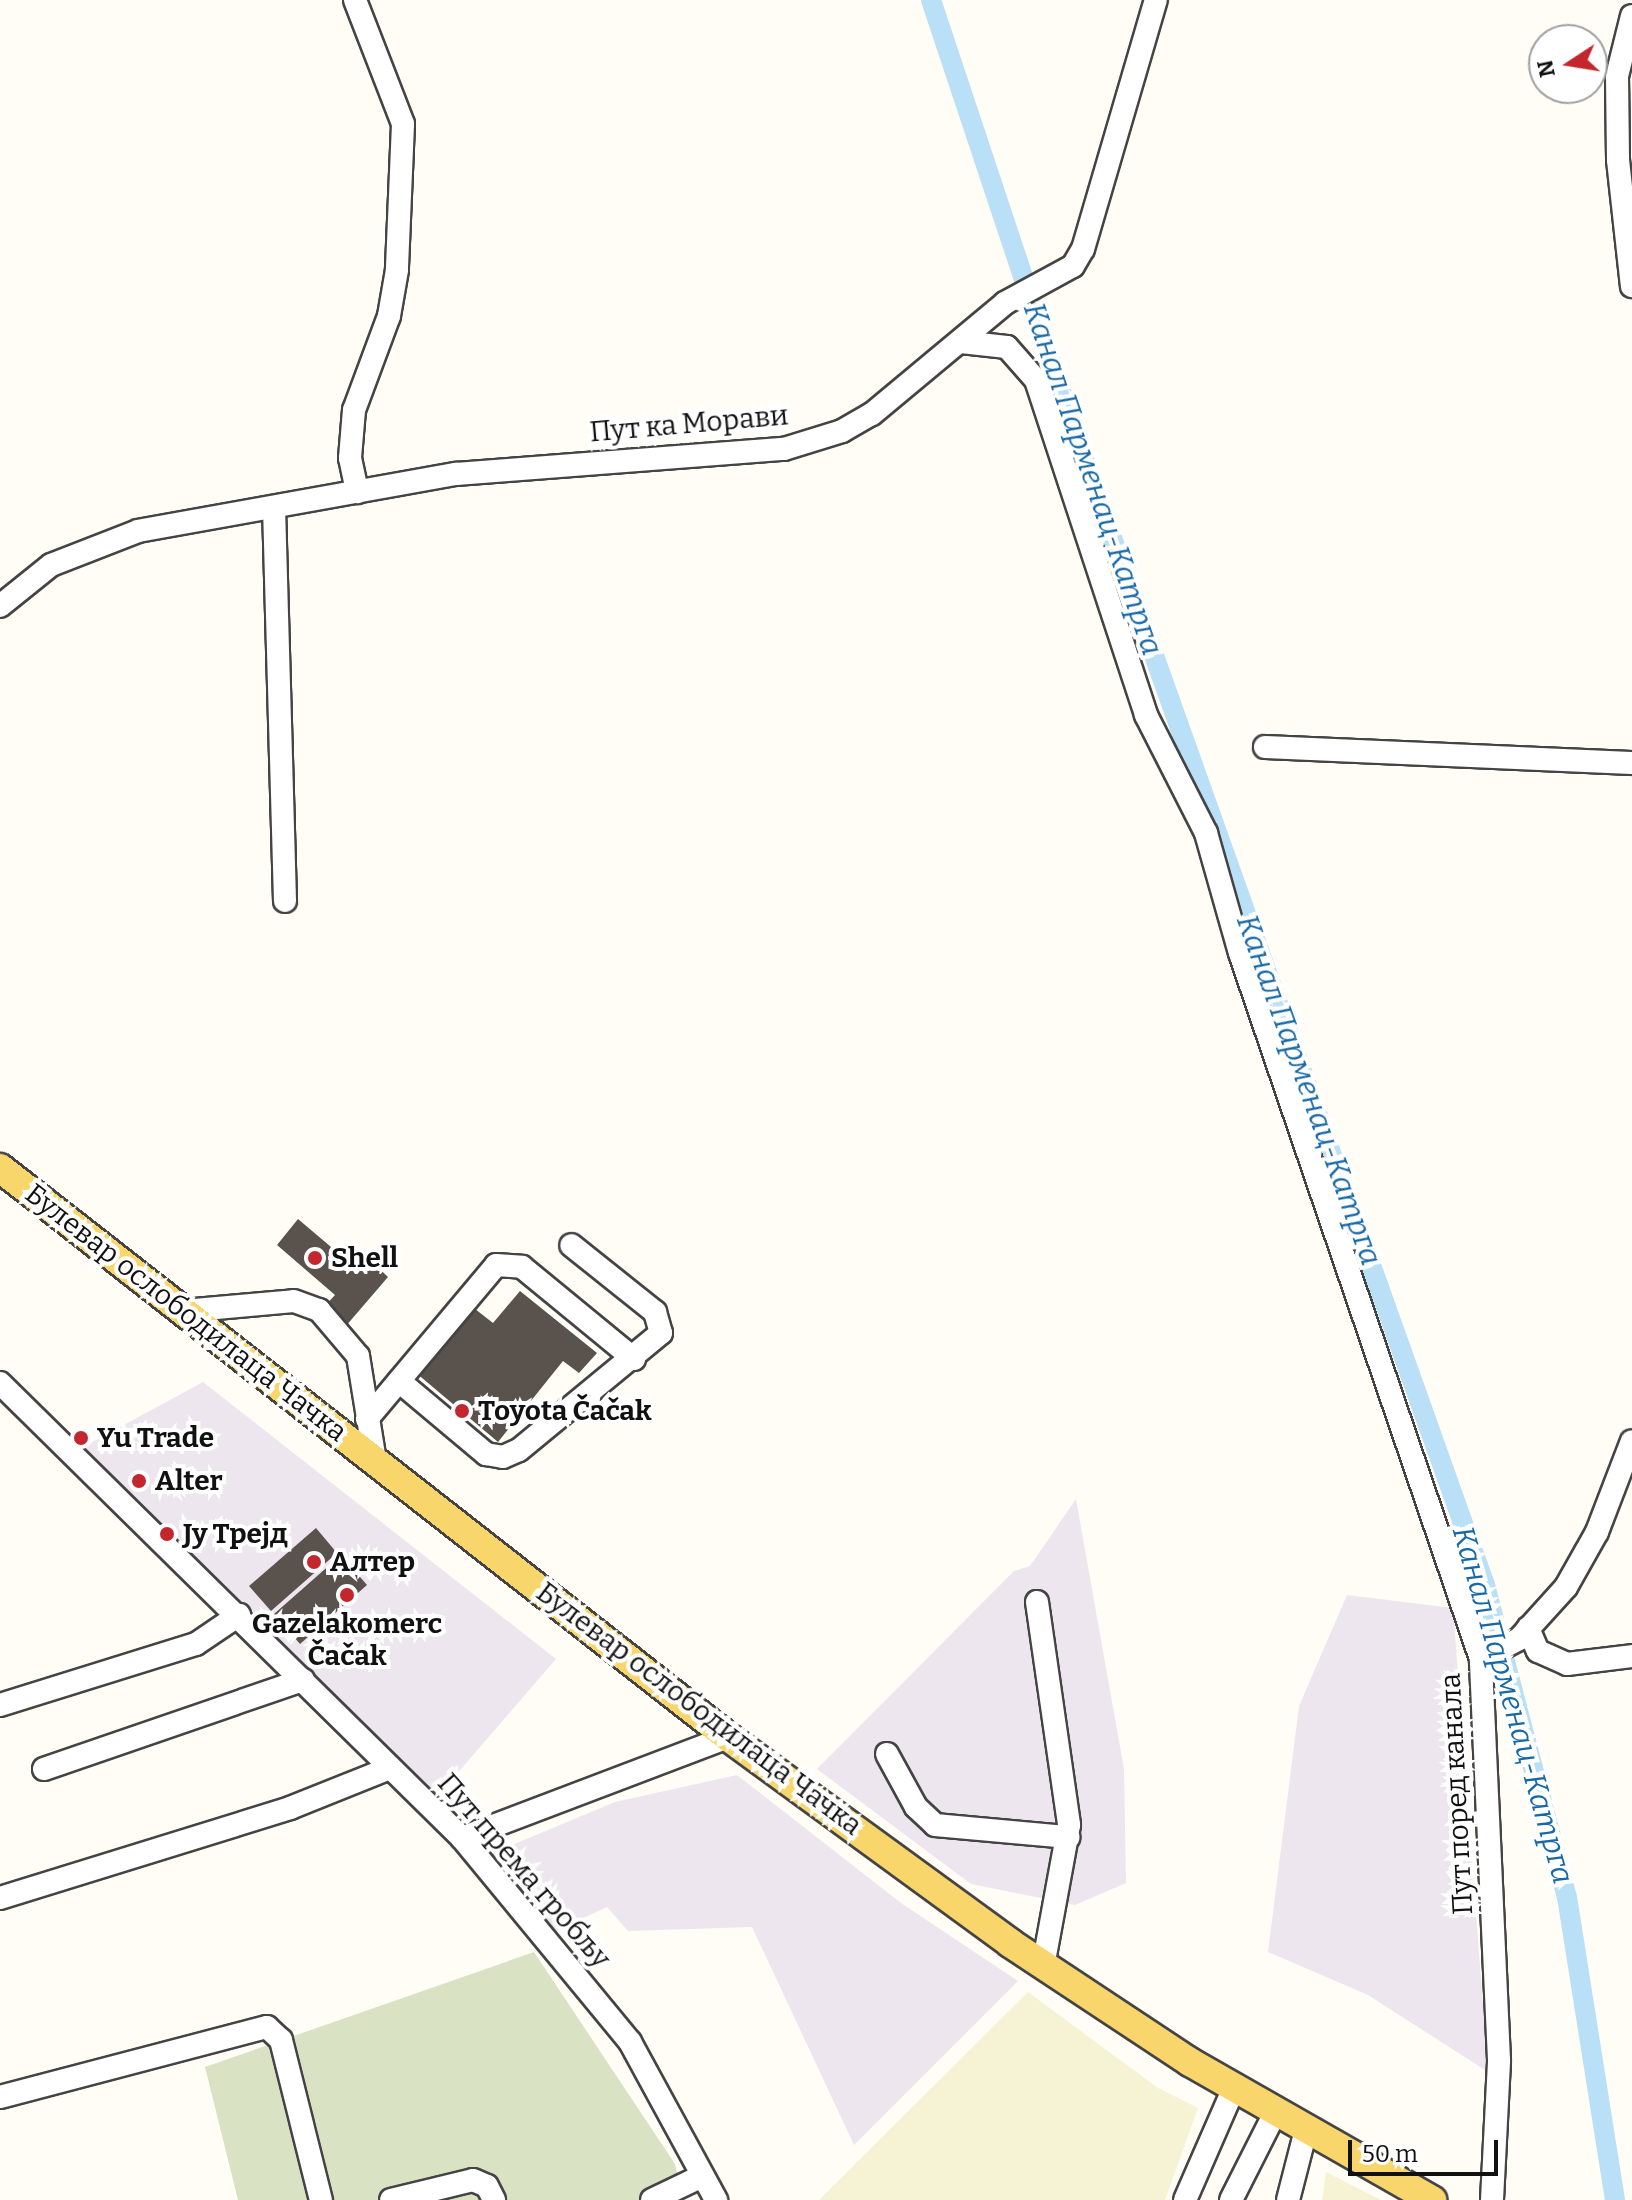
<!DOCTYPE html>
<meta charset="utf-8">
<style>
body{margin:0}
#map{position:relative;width:1632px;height:2200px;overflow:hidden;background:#fffdf5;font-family:Bitter,serif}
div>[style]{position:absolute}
.industrial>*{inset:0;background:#eee6ef}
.farmland>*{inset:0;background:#f6f3d4}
.cemetery>*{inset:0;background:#d9e3c4}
.canal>*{height:20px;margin:-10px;padding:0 10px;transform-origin:10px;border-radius:10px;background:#b9e0f7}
.building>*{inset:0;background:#5a524d}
.roads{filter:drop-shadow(2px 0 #444) drop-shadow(-2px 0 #444) drop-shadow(0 2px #444) drop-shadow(0 -2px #444)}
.minor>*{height:22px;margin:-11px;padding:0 11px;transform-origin:11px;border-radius:11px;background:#fff}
.major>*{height:28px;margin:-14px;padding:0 14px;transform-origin:14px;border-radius:14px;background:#f9d66b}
.dots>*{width:22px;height:22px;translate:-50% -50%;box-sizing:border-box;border:4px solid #fff;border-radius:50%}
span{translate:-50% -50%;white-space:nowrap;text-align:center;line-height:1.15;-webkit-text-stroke:8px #fff;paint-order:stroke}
.street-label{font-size:28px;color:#111}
.poi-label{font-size:28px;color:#111;font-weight:700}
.left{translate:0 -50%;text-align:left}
.water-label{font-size:30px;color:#1768a6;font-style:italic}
.north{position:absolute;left:1528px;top:24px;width:80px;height:80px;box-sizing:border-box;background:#fff;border:2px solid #a0a0a0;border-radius:50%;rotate:258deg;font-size:22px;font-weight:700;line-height:32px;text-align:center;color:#111}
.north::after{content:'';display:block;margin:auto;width:28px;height:36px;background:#c4262e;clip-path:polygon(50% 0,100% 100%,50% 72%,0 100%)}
.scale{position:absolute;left:1348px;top:2140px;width:150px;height:36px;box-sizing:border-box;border:4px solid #111;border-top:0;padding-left:10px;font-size:24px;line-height:28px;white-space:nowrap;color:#111;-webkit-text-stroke:6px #fff;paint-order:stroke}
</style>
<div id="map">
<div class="industrial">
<div style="clip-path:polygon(203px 1382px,556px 1659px,435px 1799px,74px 1452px)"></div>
<div style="clip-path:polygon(1076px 1499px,1124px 1769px,1126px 1883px,1075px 1905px,971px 1884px,817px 1769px,1014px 1571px,1030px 1566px)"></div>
<div style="clip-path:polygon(1347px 1595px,1453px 1608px,1488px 2072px,1368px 1995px,1268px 1952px,1299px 1706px)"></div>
<div style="clip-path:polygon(737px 1775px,901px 1903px,1018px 1981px,854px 2145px,752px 1927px,628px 1931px,607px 1907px,551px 1933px,491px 1854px,615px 1802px)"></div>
</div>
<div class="farmland">
<div style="clip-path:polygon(1028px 1992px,1158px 2088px,1198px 2108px,1165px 2200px,819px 2200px)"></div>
<div style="clip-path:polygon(1326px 2172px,1381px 2200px,1322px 2200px)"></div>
</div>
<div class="cemetery">
<div style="clip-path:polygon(534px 1952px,675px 2164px,683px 2200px,238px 2200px,205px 2067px)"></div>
</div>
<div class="canal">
<div style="left:931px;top:0;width:466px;rotate:71.6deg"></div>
<div style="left:1078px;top:442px;width:1213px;rotate:70.4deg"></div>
<div style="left:1485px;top:1585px;width:323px;rotate:75.3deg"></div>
<div style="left:1567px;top:1897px;width:307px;rotate:81deg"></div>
</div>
<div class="building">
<div style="clip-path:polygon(298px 1219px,357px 1269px,368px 1258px,388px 1277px,345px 1327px,323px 1308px,335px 1295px,277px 1245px)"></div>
<div style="clip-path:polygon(520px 1291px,597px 1353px,579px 1373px,563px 1361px,498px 1442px,415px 1372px,470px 1305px,493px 1323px)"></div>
<div style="clip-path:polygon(316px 1528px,337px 1553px,271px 1611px,249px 1586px)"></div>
<div style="clip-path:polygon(341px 1555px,367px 1585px,300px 1644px,274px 1614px)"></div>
</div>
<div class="roads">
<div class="minor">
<div style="left:355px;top:0;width:133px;rotate:68.8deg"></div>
<div style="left:403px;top:124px;width:146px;rotate:92.4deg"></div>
<div style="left:397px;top:270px;width:47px;rotate:99.9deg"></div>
<div style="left:389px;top:316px;width:100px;rotate:110.4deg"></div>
<div style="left:354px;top:410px;width:48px;rotate:94.8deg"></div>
<div style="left:350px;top:458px;width:35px;rotate:78deg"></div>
<div style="left:1632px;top:16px;width:62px;rotate:104deg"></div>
<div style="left:1617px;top:76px;width:84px;rotate:89.3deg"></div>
<div style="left:1618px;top:160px;width:127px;rotate:83.7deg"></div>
<div style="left:961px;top:342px;width:46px;rotate:6.2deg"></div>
<div style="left:1007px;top:347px;width:44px;rotate:48.7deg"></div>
<div style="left:1036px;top:380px;width:353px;rotate:71.8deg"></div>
<div style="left:1146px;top:715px;width:132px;rotate:63deg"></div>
<div style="left:1206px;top:833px;width:125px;rotate:74.2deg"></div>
<div style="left:1240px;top:953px;width:746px;rotate:71.15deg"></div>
<div style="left:274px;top:507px;width:394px;rotate:88.4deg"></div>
<div style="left:0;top:606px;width:65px;rotate:-38.8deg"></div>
<div style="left:51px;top:565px;width:93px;rotate:-21.3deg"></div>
<div style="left:138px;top:531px;width:323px;rotate:-10.2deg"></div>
<div style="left:456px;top:474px;width:329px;rotate:-4.4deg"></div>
<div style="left:784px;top:449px;width:61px;rotate:-17.2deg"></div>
<div style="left:842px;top:431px;width:34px;rotate:-30deg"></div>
<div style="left:872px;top:414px;width:173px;rotate:-39.8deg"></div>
<div style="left:1005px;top:303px;width:77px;rotate:-28.6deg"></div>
<div style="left:1073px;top:266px;width:20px;rotate:-60deg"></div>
<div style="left:1083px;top:249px;width:259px;rotate:-73.7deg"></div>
<div style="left:1265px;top:747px;width:367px;rotate:2.5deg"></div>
<div style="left:183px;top:1311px;width:111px;rotate:-5.1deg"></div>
<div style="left:294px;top:1301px;width:27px;rotate:20deg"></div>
<div style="left:319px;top:1310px;width:60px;rotate:49.7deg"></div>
<div style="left:358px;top:1356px;width:106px;rotate:80.8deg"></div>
<div style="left:399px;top:1381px;width:114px;rotate:40deg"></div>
<div style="left:486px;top:1454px;width:17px;rotate:10deg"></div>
<div style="left:503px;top:1457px;width:17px;rotate:-24deg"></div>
<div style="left:519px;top:1450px;width:184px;rotate:-39.5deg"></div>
<div style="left:661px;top:1333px;width:22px;rotate:-106deg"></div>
<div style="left:655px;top:1312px;width:107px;rotate:-141.4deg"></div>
<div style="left:0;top:1383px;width:648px;rotate:44.56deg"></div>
<div style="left:462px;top:1838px;width:264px;rotate:50.5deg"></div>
<div style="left:630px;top:2042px;width:180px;rotate:61.4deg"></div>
<div style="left:367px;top:1419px;width:201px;rotate:-50deg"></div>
<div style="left:496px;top:1265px;width:26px;rotate:4deg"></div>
<div style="left:522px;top:1267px;width:145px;rotate:39.4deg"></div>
<div style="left:1037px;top:1602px;width:225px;rotate:81.8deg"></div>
<div style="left:1069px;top:1825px;width:144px;rotate:100.4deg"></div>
<div style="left:1528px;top:1628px;width:25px;rotate:67deg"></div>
<div style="left:1538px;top:1651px;width:32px;rotate:24deg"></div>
<div style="left:1567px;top:1664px;width:65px;rotate:-7deg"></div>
<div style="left:0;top:1705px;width:205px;rotate:-17.3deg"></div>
<div style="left:196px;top:1644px;width:52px;rotate:-34deg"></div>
<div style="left:887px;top:1754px;width:60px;rotate:61.3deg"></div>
<div style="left:916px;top:1807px;width:26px;rotate:43deg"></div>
<div style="left:935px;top:1825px;width:134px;rotate:5.2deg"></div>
<div style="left:44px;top:1769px;width:274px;rotate:-19deg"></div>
<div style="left:462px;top:1838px;width:285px;rotate:-20.8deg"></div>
<div style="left:0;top:1898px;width:304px;rotate:-17.2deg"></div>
<div style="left:290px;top:1808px;width:108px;rotate:-21.8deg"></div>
<div style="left:0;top:2097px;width:276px;rotate:-14.7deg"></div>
<div style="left:267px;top:2027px;width:19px;rotate:43deg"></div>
<div style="left:281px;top:2040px;width:165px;rotate:76deg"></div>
<div style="left:391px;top:2200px;width:84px;rotate:-13.7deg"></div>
<div style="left:473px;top:2180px;width:15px;rotate:23deg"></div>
<div style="left:487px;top:2186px;width:16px;rotate:63deg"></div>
<div style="left:652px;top:2200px;width:55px;rotate:-25.6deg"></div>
<div style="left:1185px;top:2200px;width:122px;rotate:-66.4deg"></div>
<div style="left:1231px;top:2200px;width:97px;rotate:-63.2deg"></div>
<div style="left:1288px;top:2200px;width:72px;rotate:-75.6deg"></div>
<div style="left:1492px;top:2200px;width:140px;rotate:-87.1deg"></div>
<div style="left:1499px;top:2060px;width:401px;rotate:-92.6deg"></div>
<div style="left:1481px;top:1659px;width:43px;rotate:-27.8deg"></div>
<div style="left:1519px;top:1639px;width:70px;rotate:-47.9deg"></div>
<div style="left:1566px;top:1587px;width:63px;rotate:-60.6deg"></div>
<div style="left:1597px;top:1532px;width:97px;rotate:-69deg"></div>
</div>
<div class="major">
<div style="left:0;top:1168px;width:924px;rotate:38.01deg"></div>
<div style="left:728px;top:1737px;width:349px;rotate:36.1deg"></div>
<div style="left:1010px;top:1943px;width:216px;rotate:33.5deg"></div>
<div style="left:1190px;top:2062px;width:279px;rotate:29.7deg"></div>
</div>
</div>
<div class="dots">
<div style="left:315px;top:1258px;background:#c4262e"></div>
<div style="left:462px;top:1411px;background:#c4262e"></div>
<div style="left:81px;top:1438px;background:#c4262e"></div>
<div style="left:139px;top:1481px;background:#c4262e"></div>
<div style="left:167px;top:1534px;background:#c4262e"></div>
<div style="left:314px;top:1562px;background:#c4262e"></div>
<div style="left:347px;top:1595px;background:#c4262e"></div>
</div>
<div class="street-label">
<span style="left:689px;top:424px;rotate:-5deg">Пут ка Морави</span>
<span style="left:186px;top:1313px;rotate:38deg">Булевар ослободилаца Чачка</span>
<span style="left:699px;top:1709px;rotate:37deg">Булевар ослободилаца Чачка</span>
<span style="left:1457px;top:1794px;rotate:-93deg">Пут поред канала</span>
<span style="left:524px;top:1871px;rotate:49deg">Пут према гробљу</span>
</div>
<div class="poi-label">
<span class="left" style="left:331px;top:1258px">Shell</span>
<span class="left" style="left:478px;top:1411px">Toyota Čačak</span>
<span class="left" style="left:97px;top:1438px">Yu Trade</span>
<span class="left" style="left:155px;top:1481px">Alter</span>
<span class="left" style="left:183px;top:1534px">Ју Трејд</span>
<span class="left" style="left:330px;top:1562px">Алтер</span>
<span style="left:347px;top:1640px">Gazelakomerc<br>Čačak</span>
</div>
<div class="water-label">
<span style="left:1093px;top:479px;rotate:71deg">Канал Парменац-Катрга</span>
<span style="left:1309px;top:1090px;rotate:70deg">Канал Парменац-Катрга</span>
<span style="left:1513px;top:1705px;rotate:74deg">Канал Парменац-Катрга</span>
</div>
<div class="north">N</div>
<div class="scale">50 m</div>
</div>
